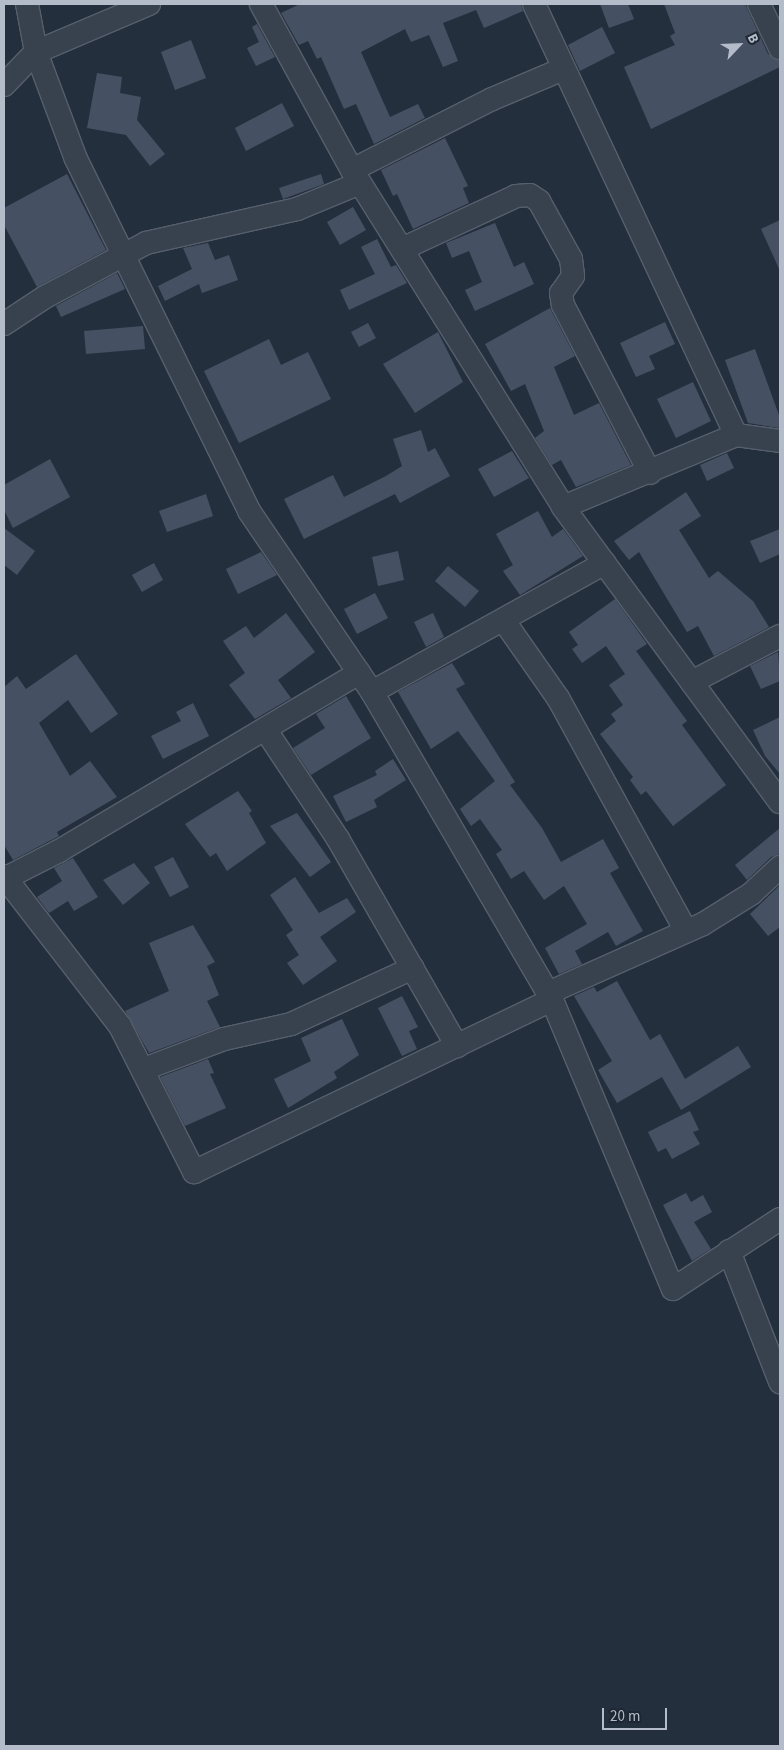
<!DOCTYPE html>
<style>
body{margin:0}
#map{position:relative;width:784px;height:1750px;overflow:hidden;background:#242f3e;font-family:"Source Sans 3",sans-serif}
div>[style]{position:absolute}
.building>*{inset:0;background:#455162}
.roads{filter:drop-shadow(1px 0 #565f6c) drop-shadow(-1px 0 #565f6c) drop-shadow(0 1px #565f6c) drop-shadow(0 -1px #565f6c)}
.minor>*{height:22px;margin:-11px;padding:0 11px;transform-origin:11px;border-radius:11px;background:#38414e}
span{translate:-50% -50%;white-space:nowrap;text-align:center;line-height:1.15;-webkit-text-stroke:4px #1d2633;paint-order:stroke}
.frame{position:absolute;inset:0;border:5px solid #b4bcc9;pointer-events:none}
.north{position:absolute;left:714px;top:20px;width:50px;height:50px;-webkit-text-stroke:4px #1d2633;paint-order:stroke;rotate:65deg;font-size:14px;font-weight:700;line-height:20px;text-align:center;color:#b4bcc9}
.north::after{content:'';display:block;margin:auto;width:18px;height:22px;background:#b4bcc9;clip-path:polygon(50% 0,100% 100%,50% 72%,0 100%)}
.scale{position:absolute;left:602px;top:1708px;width:65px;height:22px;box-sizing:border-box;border:2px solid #b4bcc9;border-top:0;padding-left:6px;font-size:15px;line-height:18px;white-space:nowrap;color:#b4bcc9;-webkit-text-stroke:4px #1d2633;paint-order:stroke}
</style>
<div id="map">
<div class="building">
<div style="clip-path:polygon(300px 4px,521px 4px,523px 11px,484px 28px,476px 10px,443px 23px,458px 61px,443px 67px,429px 35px,411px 42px,405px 29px,361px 52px,390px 117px,418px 104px,425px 118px,374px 144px,356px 104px,344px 109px,321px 57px,317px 59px,308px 41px,299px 45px,281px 13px)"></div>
<div style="clip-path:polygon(600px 4px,628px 4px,634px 19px,609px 28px)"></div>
<div style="clip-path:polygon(664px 4px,745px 4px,768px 54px,780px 61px,780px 67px,651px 129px,624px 67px,675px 45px,670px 36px,675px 33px)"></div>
<div style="clip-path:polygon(257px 24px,275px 57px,256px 66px,247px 48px,259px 42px,252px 27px)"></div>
<div style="clip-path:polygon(602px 27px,615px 53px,580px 71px,568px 45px)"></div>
<div style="clip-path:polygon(191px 40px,206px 78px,175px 90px,161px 52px)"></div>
<div style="clip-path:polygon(97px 73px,122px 77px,120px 93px,141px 97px,137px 120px,165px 154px,150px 166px,126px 135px,87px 128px)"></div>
<div style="clip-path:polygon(282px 103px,294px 126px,246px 151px,235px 128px)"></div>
<div style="clip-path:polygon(445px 138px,468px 186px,463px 188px,469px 203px,413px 229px,397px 194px,393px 196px,381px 170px)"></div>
<div style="clip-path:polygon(67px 174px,106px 250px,37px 287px,4px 225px,4px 208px)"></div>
<div style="clip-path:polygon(321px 174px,324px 184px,283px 199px,279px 188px)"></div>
<div style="clip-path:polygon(353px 207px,366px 230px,340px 245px,327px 222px)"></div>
<div style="clip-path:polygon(780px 220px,780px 271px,761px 229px)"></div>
<div style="clip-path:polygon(495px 223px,514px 267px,524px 262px,534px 284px,475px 311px,465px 290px,482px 282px,469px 251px,452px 258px,446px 243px)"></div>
<div style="clip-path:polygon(377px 239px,391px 267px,396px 265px,407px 283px,349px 310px,340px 290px,375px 274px,361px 247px)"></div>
<div style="clip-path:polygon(208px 243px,215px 260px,229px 255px,238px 280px,202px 293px,199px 284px,165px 301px,158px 286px,192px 269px,183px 248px)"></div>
<div style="clip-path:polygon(117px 273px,125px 289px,61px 317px,56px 306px)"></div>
<div style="clip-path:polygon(550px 308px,575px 356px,554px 367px,574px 415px,599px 403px,631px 465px,576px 487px,561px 460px,552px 465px,535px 438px,544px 431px,525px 384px,511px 391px,485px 344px)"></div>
<div style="clip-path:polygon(665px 322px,675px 344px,649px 356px,655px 369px,636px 377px,620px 343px)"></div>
<div style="clip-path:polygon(368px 323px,376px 338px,359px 347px,351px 332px)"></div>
<div style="clip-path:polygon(143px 326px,145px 349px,86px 354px,84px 331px)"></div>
<div style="clip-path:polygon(438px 332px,463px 382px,415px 413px,383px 364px)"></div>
<div style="clip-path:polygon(269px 339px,281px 365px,308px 352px,331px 399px,239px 443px,204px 371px)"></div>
<div style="clip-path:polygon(755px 349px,780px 418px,779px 428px,748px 423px,725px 360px)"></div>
<div style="clip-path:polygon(693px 382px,711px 421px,676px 438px,657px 399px)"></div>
<div style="clip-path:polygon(421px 430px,428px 452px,435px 448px,450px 476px,400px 503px,395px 494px,304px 539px,284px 499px,333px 475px,344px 497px,386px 476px,402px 466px,393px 439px)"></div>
<div style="clip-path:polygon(512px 451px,529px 478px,494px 497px,478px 469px)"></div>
<div style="clip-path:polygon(727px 453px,734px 468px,707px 481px,700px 465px)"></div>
<div style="clip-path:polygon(50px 459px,70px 497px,13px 528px,4px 510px,4px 485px)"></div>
<div style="clip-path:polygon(686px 492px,701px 516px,679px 530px,709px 578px,718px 571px,753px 601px,769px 627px,714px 656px,698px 626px,687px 632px,639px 552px,629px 560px,614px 541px)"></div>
<div style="clip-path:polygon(206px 494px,213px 516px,167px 532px,159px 511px)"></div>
<div style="clip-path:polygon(538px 511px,552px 537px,563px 529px,583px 556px,520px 595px,503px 571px,513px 565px,496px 534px)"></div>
<div style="clip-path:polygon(4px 528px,35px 551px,17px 575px,4px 565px)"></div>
<div style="clip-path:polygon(780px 529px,780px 554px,760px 563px,750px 541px)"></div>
<div style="clip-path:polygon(398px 551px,404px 580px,378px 586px,372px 557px)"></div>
<div style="clip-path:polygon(261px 552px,277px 575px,238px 594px,226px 569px)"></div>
<div style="clip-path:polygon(154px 563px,163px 580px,142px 592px,132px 575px)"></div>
<div style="clip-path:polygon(448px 566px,479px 591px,465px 607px,435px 581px)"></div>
<div style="clip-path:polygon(375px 593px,388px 618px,357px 634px,344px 609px)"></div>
<div style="clip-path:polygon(615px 599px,647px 644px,636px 651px,687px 721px,682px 725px,726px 785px,673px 826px,646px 791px,641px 795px,630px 780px,633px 777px,600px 734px,616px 721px,611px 714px,623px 705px,609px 685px,625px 674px,606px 646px,582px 663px,572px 649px,578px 645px,569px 632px)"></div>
<div style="clip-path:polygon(286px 613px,315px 652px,278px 680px,291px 698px,255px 719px,229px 685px,245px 673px,223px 641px,246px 626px,254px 638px)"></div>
<div style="clip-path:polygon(433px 613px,444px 637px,426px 647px,414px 622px)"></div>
<div style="clip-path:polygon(778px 652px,780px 681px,761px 689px,750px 666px)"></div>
<div style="clip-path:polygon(76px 654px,118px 714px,91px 733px,68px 700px,39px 723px,70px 776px,90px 761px,117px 797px,57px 832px,59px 836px,13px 860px,4px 845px,4px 687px,17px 676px,26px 689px)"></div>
<div style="clip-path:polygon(452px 663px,465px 684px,456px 689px,515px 782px,510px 785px,542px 828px,561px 862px,603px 839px,619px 868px,610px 873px,643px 931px,616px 946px,608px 932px,575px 951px,582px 964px,559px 974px,545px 948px,587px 924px,564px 886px,544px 900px,524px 871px,511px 879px,496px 854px,502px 850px,480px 819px,471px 826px,460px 809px,495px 781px,458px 731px,431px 749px,398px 692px)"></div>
<div style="clip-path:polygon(346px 696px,371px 738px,311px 775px,293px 748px,325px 728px,316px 714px)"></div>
<div style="clip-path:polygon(193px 703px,209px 736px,163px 759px,151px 736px,181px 721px,176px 712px)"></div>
<div style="clip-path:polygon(780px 717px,780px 774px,765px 756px,753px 730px)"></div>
<div style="clip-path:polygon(393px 759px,406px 780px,374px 800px,377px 807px,346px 822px,333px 796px,377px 775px,375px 771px)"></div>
<div style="clip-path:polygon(238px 791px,252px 811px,249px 813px,266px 843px,227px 871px,216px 853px,210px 857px,185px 824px)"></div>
<div style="clip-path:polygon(297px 813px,331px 862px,310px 877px,270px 826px)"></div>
<div style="clip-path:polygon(780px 828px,780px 854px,771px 857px,747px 880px,735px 865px)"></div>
<div style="clip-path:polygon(173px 857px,189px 887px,170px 897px,154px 867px)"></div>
<div style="clip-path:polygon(73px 858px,98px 897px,74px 911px,68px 901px,49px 913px,37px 897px,62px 881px,54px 868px)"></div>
<div style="clip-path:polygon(134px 863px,150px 883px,123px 905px,103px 880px)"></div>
<div style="clip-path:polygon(295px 877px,319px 913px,347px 898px,356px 912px,320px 937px,337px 961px,303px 985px,287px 963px,299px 955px,286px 935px,293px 930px,270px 895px)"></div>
<div style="clip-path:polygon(780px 885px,780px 927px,768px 936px,750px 914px)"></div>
<div style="clip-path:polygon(193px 925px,215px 962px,207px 966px,219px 995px,207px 1001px,220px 1027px,149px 1053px,125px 1011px,169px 991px,149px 943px)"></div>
<div style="clip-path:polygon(617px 981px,650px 1040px,660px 1034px,685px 1079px,738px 1046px,751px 1067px,681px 1110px,662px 1077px,617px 1103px,598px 1070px,612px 1061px,574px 996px,594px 987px,597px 992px)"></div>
<div style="clip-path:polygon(402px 996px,418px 1027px,409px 1031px,417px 1049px,402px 1056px,378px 1008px)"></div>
<div style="clip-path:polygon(342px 1019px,359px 1055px,334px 1072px,337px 1078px,288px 1108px,274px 1079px,311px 1061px,301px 1038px)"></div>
<div style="clip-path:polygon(208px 1059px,214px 1073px,210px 1074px,226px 1108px,185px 1126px,160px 1077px)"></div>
<div style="clip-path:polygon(690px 1111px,699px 1130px,693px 1132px,700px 1144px,672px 1159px,666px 1148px,658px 1152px,648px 1132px)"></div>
<div style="clip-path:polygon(686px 1193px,691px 1202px,703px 1195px,712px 1212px,694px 1222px,711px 1249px,692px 1261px,663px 1205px)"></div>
</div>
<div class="roads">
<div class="minor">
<div style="left:27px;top:4px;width:49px;rotate:79.4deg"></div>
<div style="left:36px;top:52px;width:114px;rotate:69.5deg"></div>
<div style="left:76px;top:159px;width:392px;rotate:63.8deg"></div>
<div style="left:249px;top:511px;width:219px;rotate:55.8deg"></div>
<div style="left:372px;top:692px;width:266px;rotate:-29deg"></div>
<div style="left:261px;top:4px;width:189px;rotate:61.3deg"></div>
<div style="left:352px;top:170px;width:398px;rotate:57.9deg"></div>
<div style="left:563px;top:507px;width:366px;rotate:53.7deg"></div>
<div style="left:534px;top:4px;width:476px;rotate:64.9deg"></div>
<div style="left:736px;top:435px;width:187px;rotate:157.4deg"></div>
<div style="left:759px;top:4px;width:49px;rotate:64.5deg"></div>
<div style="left:4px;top:85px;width:46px;rotate:-45.9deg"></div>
<div style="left:36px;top:52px;width:123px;rotate:-23deg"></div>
<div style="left:352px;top:170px;width:157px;rotate:-26.9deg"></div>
<div style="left:492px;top:99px;width:77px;rotate:-22.9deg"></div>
<div style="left:402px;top:249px;width:126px;rotate:-24.9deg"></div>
<div style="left:516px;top:196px;width:14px;rotate:-4deg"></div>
<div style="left:530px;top:195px;width:11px;rotate:34deg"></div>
<div style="left:539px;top:201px;width:66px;rotate:61.1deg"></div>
<div style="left:571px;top:259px;width:17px;rotate:83deg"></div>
<div style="left:573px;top:276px;width:21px;rotate:125deg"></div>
<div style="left:561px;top:293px;width:12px;rotate:81deg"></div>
<div style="left:563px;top:305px;width:189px;rotate:62.6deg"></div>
<div style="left:4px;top:324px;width:49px;rotate:-33.4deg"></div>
<div style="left:45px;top:297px;width:115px;rotate:-28.1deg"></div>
<div style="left:146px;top:243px;width:155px;rotate:-12.7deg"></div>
<div style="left:297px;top:209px;width:68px;rotate:-22.4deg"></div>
<div style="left:736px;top:435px;width:44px;rotate:7.8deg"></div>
<div style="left:504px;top:621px;width:94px;rotate:55deg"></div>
<div style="left:558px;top:698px;width:266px;rotate:61.2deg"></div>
<div style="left:692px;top:682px;width:99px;rotate:-27.6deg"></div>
<div style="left:372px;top:692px;width:357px;rotate:59.7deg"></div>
<div style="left:552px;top:1000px;width:313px;rotate:67.3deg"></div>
<div style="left:673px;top:1289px;width:128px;rotate:-33.2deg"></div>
<div style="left:265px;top:729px;width:132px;rotate:56.4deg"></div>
<div style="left:338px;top:839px;width:239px;rotate:60.1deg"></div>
<div style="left:4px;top:876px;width:190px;rotate:52.3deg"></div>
<div style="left:120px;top:1026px;width:164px;rotate:63.1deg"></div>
<div style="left:194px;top:1172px;width:397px;rotate:-25.7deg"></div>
<div style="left:4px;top:879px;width:62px;rotate:-27deg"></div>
<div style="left:59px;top:851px;width:349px;rotate:-30.7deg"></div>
<div style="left:548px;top:993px;width:170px;rotate:-24deg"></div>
<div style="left:703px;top:924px;width:57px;rotate:-32deg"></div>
<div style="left:751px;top:894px;width:40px;rotate:-43deg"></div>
<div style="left:144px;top:1069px;width:85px;rotate:-20.6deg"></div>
<div style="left:224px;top:1039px;width:69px;rotate:-12.6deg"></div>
<div style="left:291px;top:1024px;width:134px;rotate:-24.7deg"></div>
<div style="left:729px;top:1251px;width:141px;rotate:68.7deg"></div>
</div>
</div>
<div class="frame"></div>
<div class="north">B</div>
<div class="scale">20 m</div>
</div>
